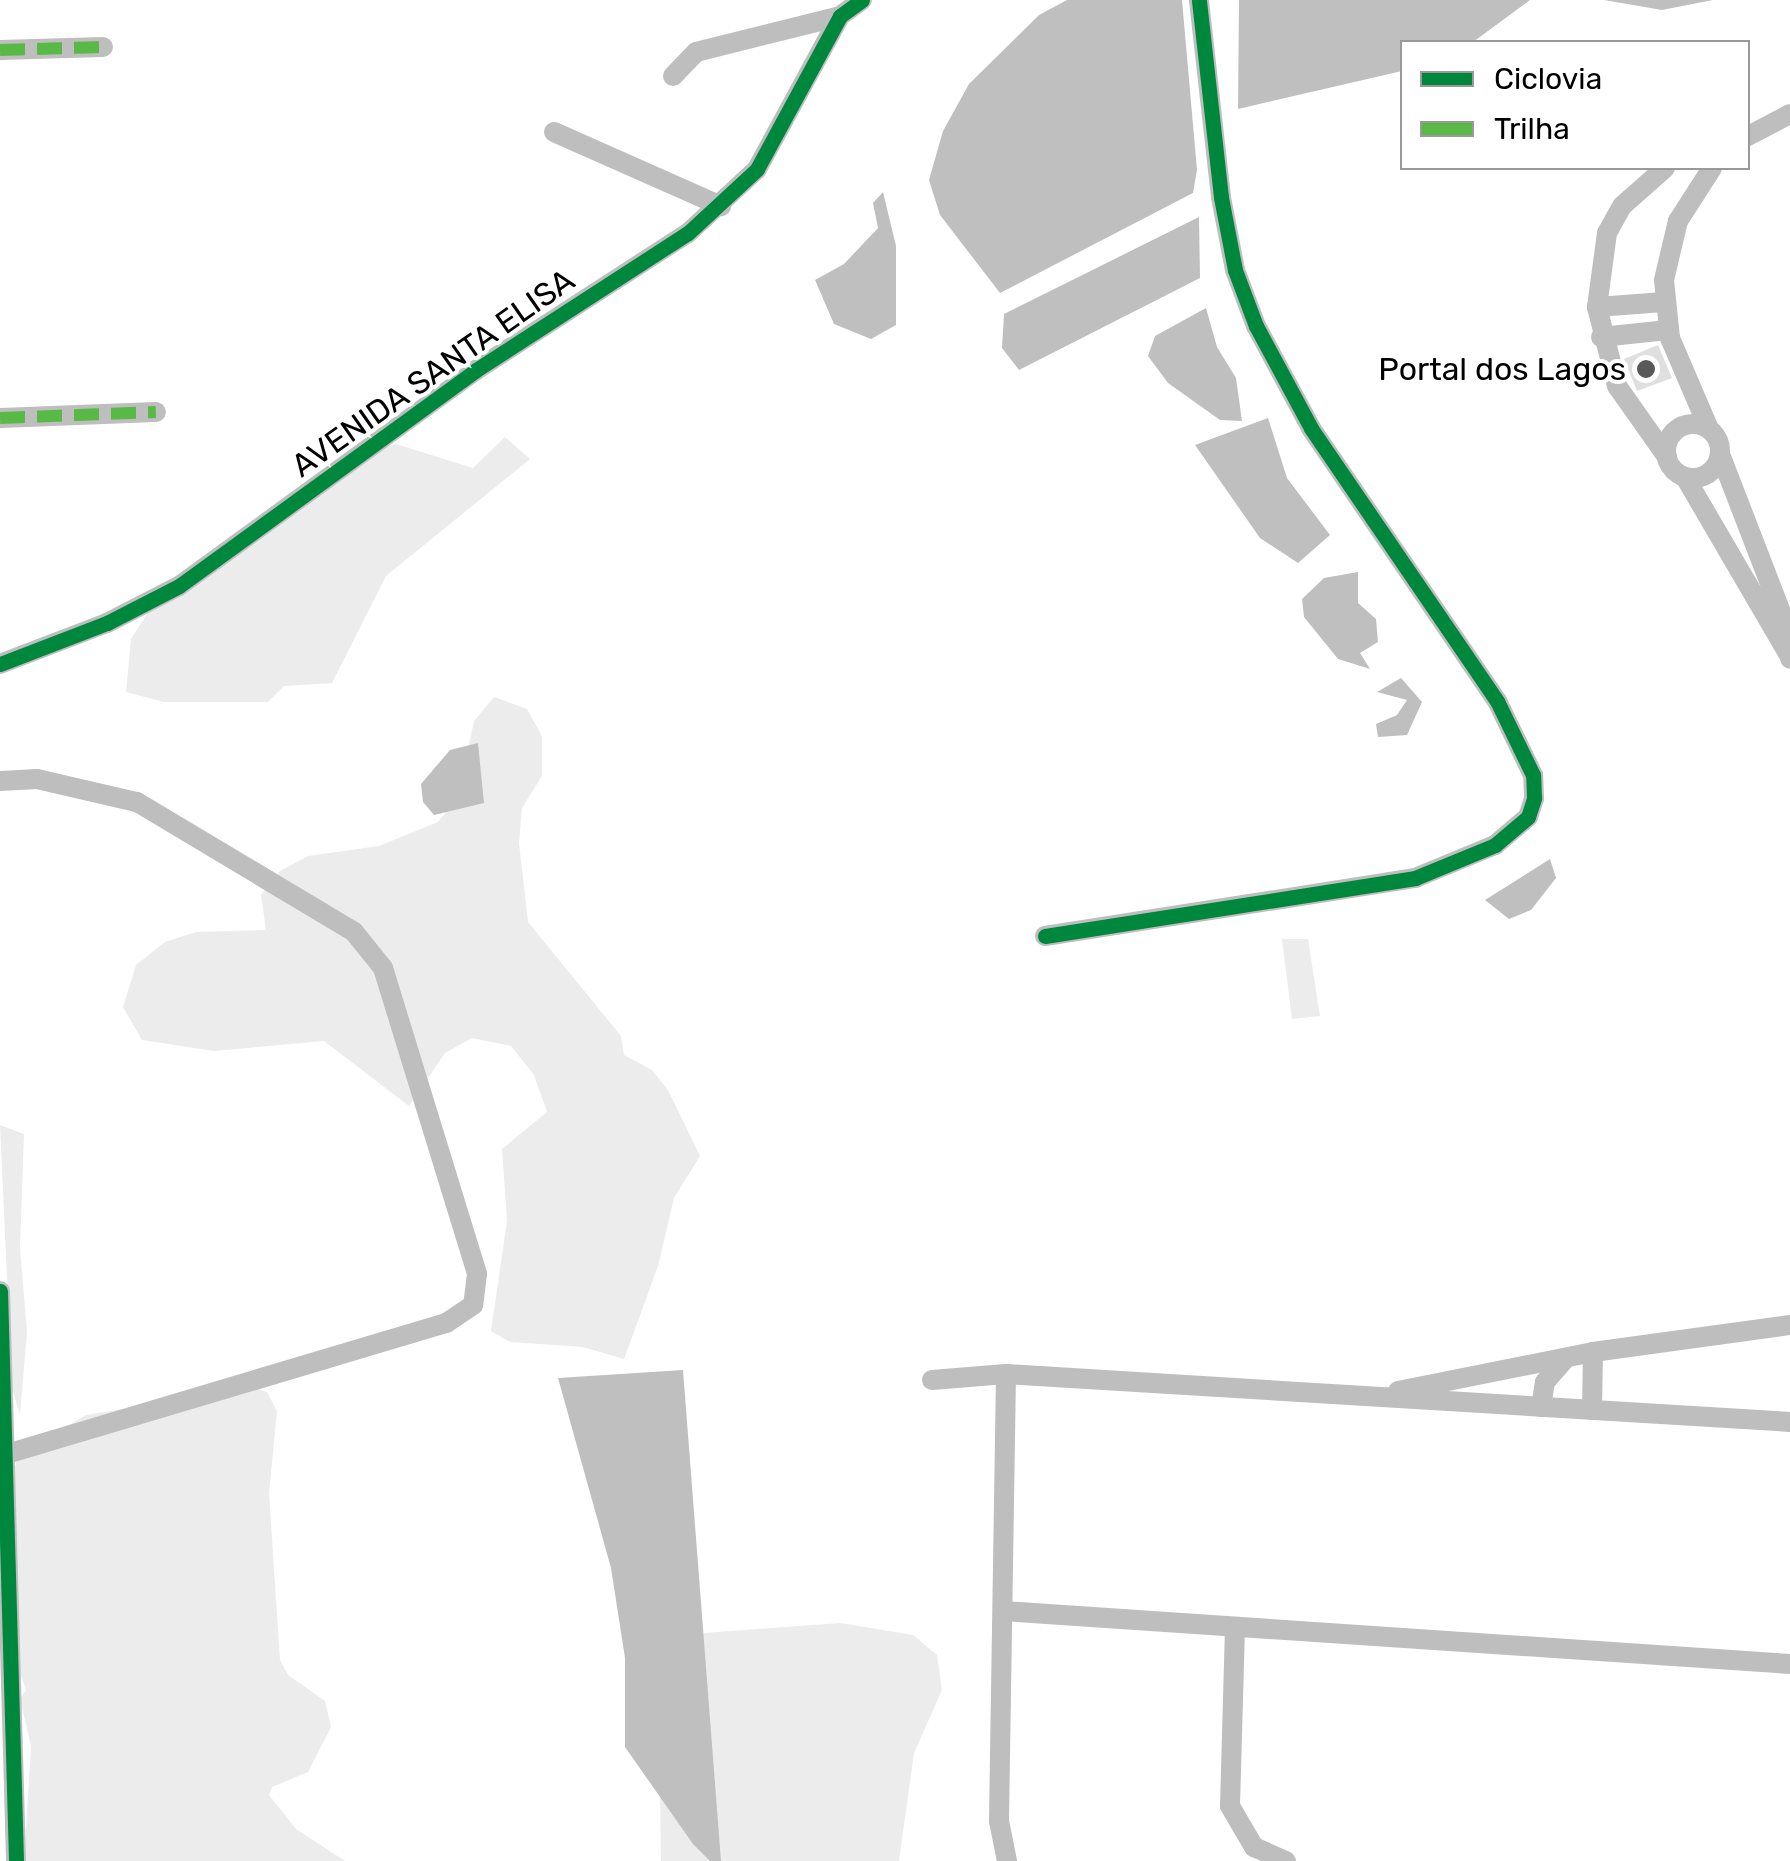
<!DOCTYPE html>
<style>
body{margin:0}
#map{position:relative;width:1790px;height:1861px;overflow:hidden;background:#fff;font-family:Rubik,sans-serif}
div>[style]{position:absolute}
.green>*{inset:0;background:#ececec}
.water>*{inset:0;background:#bfbfbf}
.building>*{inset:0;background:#dfdfdf}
.minor>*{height:20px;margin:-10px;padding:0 10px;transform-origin:10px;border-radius:10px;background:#bebebe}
.minor>.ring{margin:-10px;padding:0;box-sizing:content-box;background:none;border:20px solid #bebebe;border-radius:50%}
.quiet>*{height:12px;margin-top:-6px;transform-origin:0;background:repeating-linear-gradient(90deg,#58b947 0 25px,transparent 0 37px)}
.cycleway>*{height:15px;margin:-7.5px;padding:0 7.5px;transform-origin:7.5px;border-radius:7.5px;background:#00873e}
.dots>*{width:28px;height:28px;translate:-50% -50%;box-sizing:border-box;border:5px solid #fff;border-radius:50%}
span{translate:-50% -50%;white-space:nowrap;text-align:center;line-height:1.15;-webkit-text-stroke:8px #fff;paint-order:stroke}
.poi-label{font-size:32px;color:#000}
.right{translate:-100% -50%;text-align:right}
.street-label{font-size:32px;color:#000}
.legend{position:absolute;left:1400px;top:40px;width:350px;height:130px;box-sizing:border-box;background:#fff;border:2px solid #999;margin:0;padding:12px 18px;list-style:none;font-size:30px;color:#000}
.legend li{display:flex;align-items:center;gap:20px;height:50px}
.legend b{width:50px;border:2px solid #999}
</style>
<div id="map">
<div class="green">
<div style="clip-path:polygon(505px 437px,530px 459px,386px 576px,332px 683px,284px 686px,268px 702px,164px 702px,126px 692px,131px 639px,147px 614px,379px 448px,396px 444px,473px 468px)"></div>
<div style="clip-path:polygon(494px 697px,527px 709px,542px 736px,542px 776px,522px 808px,519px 843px,528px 922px,621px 1036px,624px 1055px,652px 1070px,668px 1090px,700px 1156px,674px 1198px,658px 1266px,624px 1359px,583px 1347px,510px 1342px,491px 1331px,507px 1221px,502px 1149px,547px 1112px,534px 1075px,511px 1046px,472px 1038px,445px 1053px,409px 1106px,324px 1041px,214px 1051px,142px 1040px,123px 1007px,136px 965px,165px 942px,196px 932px,266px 930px,261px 895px,280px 871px,308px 856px,379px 846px,438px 822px,458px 797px,474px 721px)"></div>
<div style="clip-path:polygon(1282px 939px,1308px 939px,1320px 1016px,1292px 1019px)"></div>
<div style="clip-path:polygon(0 1125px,24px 1134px,20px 1248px,27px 1332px,20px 1415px,12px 1388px)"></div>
<div style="clip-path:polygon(254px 1388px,267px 1392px,277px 1411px,269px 1493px,280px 1660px,288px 1675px,325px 1701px,331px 1727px,308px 1772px,272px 1787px,269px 1795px,296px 1829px,345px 1861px,24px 1861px,31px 1746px,20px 1699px,26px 1690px,6px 1633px,8px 1493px,18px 1456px,86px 1415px)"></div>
<div style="clip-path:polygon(840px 1623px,913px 1635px,937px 1655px,942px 1690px,914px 1753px,899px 1861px,661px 1861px,659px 1722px,691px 1634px)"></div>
</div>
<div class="water">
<div style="clip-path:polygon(1067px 0,1182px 0,1197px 170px,1193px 193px,1000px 293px,940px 215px,929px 180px,943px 131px,969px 84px,1039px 15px)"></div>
<div style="clip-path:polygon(1239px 0,1530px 0,1473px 42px,1402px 42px,1402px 71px,1238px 109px)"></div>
<div style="clip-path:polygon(1604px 0,1713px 0,1662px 10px)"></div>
<div style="clip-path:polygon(883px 192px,896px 246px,896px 325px,871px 339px,834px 324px,815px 280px,844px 264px,878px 228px,873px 203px)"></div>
<div style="clip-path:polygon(1199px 217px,1200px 278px,1019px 370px,1002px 348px,1004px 314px)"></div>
<div style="clip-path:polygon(1206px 308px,1217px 347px,1236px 378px,1242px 421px,1220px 420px,1168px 383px,1148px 356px,1155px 336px)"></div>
<div style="clip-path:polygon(1268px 418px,1287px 478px,1330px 535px,1298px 563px,1260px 538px,1195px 445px)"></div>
<div style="clip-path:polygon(1358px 572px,1358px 603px,1376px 619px,1378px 642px,1360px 653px,1370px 669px,1338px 659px,1304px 617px,1302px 599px,1324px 578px)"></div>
<div style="clip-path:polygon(1401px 678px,1422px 702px,1407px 735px,1378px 737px,1376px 724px,1397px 715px,1407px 700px,1377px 692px)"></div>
<div style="clip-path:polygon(478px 743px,484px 803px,434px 815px,423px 802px,421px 784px,450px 750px)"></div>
<div style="clip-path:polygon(1550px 859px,1556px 878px,1531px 910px,1509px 919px,1485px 900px)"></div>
<div style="clip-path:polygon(683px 1370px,721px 1861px,710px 1861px,693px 1844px,625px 1747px,625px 1658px,611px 1568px,558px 1378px)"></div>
</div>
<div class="building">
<div style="clip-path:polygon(1658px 345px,1672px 378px,1637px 391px,1624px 359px)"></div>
</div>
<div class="minor">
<div style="left:0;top:50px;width:103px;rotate:-1.7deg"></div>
<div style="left:673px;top:76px;width:33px;rotate:-46deg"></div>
<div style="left:696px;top:52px;width:148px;rotate:-14deg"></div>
<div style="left:554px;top:132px;width:183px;rotate:23.9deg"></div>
<div style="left:1748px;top:136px;width:47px;rotate:-27.6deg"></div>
<div style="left:1665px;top:168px;width:57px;rotate:138.5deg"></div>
<div style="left:1622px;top:206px;width:31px;rotate:119deg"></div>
<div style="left:1607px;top:233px;width:75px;rotate:97.7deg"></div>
<div style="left:1597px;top:307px;width:81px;rotate:75.8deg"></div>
<div style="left:1617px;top:386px;width:87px;rotate:54.8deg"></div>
<div style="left:1597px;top:307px;width:67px;rotate:-4.3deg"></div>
<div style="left:1601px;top:337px;width:67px;rotate:-6deg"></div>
<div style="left:0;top:418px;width:156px;rotate:-2.2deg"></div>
<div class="ring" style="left:1666px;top:424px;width:34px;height:34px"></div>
<div style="left:1709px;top:429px;width:99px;rotate:-113.2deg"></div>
<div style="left:1670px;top:338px;width:58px;rotate:-95.9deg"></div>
<div style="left:1664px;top:280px;width:61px;rotate:-76.7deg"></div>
<div style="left:1678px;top:221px;width:63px;rotate:-57.3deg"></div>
<div style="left:1720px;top:454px;width:183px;rotate:68.9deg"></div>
<div style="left:1786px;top:625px;width:34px;rotate:83deg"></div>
<div style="left:1685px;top:477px;width:206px;rotate:59.7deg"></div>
<div style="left:0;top:664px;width:115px;rotate:-21deg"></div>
<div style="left:107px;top:623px;width:81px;rotate:-27.2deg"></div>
<div style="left:179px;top:586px;width:367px;rotate:-36deg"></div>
<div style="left:476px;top:370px;width:252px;rotate:-32.9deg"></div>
<div style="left:688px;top:233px;width:94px;rotate:-42.8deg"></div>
<div style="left:757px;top:169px;width:174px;rotate:-61.5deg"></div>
<div style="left:840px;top:16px;width:27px;rotate:-36deg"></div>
<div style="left:0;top:781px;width:37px;rotate:-3deg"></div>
<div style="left:37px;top:779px;width:103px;rotate:13deg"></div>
<div style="left:137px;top:802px;width:253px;rotate:30.9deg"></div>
<div style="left:354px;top:932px;width:46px;rotate:51.1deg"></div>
<div style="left:383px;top:968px;width:320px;rotate:72.9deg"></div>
<div style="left:477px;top:1274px;width:31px;rotate:97deg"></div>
<div style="left:473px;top:1305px;width:32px;rotate:146deg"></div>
<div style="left:446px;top:1323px;width:462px;rotate:163.4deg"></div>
<div style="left:1045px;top:936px;width:375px;rotate:-8.9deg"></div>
<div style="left:1415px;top:878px;width:87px;rotate:-22.4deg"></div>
<div style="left:1495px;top:845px;width:43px;rotate:-40.3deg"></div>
<div style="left:1528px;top:817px;width:20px;rotate:-72deg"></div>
<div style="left:1534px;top:798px;width:23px;rotate:-92deg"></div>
<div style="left:1533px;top:775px;width:82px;rotate:-115.9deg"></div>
<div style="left:1497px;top:701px;width:330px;rotate:-124.3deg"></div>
<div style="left:1311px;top:428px;width:116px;rotate:-118.3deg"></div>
<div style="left:1256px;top:326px;width:60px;rotate:-110.6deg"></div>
<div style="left:1235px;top:270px;width:74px;rotate:-100.9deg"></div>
<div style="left:1221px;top:197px;width:198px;rotate:-96.4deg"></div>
<div style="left:0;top:1291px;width:570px;rotate:88.39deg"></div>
<div style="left:1006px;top:1374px;width:447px;rotate:90.9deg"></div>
<div style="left:999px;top:1821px;width:41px;rotate:78.7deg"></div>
<div style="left:932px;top:1380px;width:74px;rotate:-4.6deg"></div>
<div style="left:1006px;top:1374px;width:785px;rotate:3.5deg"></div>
<div style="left:1398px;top:1391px;width:199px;rotate:-11.3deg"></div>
<div style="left:1593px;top:1352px;width:199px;rotate:-7.8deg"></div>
<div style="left:1541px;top:1407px;width:25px;rotate:-81deg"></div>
<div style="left:1545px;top:1382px;width:32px;rotate:-49deg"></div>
<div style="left:1592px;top:1410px;width:58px;rotate:-89deg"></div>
<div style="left:1003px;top:1611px;width:789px;rotate:3.85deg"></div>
<div style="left:1235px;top:1627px;width:179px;rotate:91.6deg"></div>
<div style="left:1230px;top:1806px;width:48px;rotate:59.7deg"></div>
<div style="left:1254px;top:1847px;width:35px;rotate:24deg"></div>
</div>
<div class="quiet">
<div style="left:0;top:50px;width:103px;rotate:-1.7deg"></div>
<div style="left:0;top:418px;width:156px;rotate:-2.2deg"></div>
</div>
<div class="cycleway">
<div style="left:0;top:664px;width:115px;rotate:-21deg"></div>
<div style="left:107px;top:623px;width:81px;rotate:-27.2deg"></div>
<div style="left:179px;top:586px;width:367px;rotate:-36deg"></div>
<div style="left:476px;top:370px;width:252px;rotate:-32.9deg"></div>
<div style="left:688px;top:233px;width:94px;rotate:-42.8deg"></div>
<div style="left:757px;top:169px;width:174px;rotate:-61.5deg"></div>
<div style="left:840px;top:16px;width:27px;rotate:-36deg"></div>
<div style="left:1045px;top:936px;width:375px;rotate:-8.9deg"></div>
<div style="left:1415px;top:878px;width:87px;rotate:-22.4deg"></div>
<div style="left:1495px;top:845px;width:43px;rotate:-40.3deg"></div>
<div style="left:1528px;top:817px;width:20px;rotate:-72deg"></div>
<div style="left:1534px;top:798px;width:23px;rotate:-92deg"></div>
<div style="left:1533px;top:775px;width:82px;rotate:-115.9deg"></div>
<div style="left:1497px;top:701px;width:330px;rotate:-124.3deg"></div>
<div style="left:1311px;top:428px;width:116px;rotate:-118.3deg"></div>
<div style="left:1256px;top:326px;width:60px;rotate:-110.6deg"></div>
<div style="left:1235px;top:270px;width:74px;rotate:-100.9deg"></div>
<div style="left:1221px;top:197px;width:198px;rotate:-96.4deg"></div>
<div style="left:0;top:1291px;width:570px;rotate:88.39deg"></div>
</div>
<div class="dots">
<div style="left:1646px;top:369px;background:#595959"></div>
</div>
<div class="poi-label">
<span class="right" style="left:1626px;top:369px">Portal dos Lagos</span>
</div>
<div class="street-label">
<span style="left:433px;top:373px;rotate:-35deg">AVENIDA SANTA ELISA</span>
</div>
<ul class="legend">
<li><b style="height:12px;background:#00873e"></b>Ciclovia</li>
<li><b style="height:12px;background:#58b947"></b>Trilha</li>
</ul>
</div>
